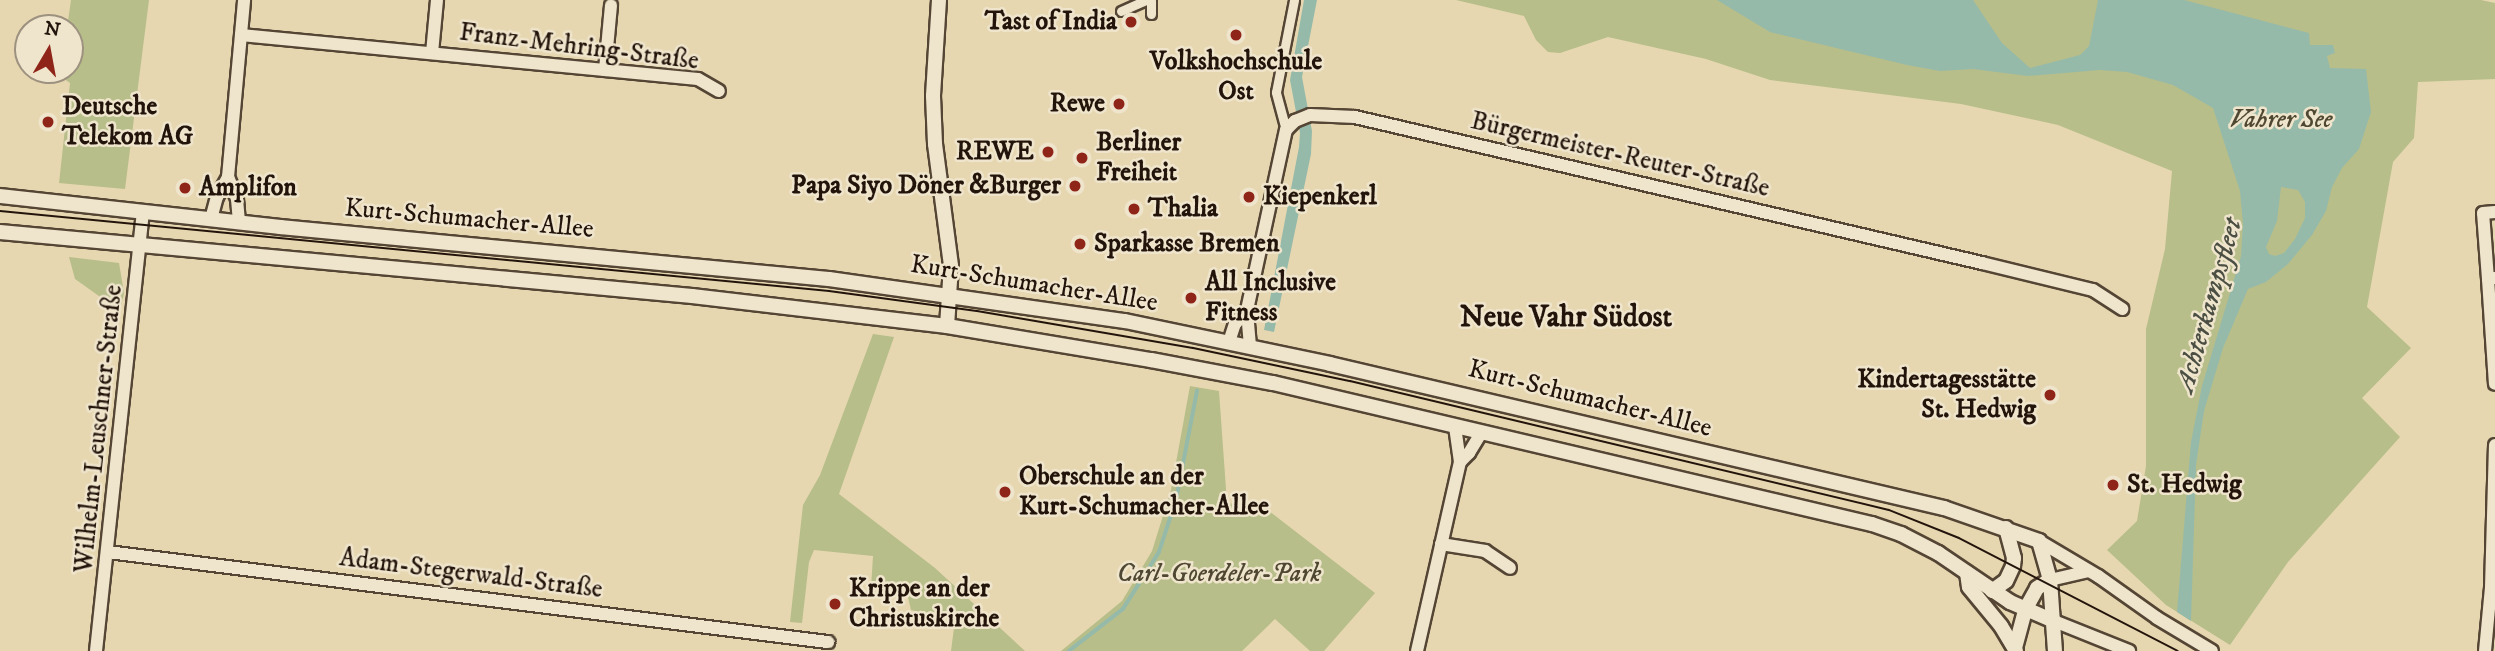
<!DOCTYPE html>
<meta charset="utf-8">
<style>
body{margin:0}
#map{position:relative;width:2495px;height:651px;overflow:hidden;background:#e6d7b1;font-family:"IM FELL DW Pica",serif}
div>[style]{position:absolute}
.green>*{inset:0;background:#b7be8a}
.water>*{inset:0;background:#96baa9}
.stream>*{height:3.5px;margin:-1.75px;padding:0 1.75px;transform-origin:1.75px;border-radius:1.75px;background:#96baa9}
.roads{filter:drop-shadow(2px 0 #544534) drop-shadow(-2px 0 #544534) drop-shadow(0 2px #544534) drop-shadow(0 -2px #544534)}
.pedestrian>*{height:9px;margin:-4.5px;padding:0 4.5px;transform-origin:4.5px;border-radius:4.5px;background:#efe5cc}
.minor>*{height:12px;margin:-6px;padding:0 6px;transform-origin:6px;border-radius:6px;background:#efe5cc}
.tertiary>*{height:14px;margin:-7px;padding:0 7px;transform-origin:7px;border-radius:7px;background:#efe5cc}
.tram>*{height:2px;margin:-1px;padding:0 1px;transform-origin:1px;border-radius:1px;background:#23140b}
.dots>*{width:19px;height:19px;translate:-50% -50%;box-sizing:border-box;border:4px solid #efe5cc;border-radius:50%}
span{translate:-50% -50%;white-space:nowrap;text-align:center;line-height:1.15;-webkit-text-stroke:5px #efe5cc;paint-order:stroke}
.poi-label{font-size:26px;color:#23140b;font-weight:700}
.right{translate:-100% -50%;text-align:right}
.left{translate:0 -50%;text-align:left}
.street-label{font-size:26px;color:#23140b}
.park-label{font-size:26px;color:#4f4731;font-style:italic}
.water-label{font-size:28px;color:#4b4e42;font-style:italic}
.quarter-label{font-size:30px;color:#23140b;font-weight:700}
.north{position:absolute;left:14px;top:14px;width:70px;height:70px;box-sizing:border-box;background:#efe5cc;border:2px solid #9d917f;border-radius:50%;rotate:10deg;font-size:19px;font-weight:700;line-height:28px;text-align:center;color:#23140b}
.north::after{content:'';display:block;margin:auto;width:24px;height:32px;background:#8f2418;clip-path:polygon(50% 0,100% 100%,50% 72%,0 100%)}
</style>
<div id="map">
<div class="green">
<div style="clip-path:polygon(71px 0,149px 0,125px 189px,59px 183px,70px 83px,60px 76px,61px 70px,70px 70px,70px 28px,67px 28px)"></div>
<div style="clip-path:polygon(1456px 0,2481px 0,2495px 3px,2495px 79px,2418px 82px,2414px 138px,2393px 162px,2367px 307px,2411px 348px,2362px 398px,2400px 437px,2288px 562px,2230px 645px,2166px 605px,2107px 550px,2137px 521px,2146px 466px,2146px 329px,2165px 249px,2172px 171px,2058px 125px,1961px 104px,1770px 80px,1706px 59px,1608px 37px,1560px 53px,1548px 52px,1536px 40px,1524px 16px)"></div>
<div style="clip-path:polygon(69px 257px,119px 263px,124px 293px,120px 311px,75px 279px)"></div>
<div style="clip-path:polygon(873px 334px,894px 337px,839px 494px,935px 568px,1025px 651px,951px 651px,955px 620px,911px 610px,907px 593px,871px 588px,873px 556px,814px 550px,809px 562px,802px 623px,790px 622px,803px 505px,820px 475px)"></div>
<div style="clip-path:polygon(1190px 386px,1219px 391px,1227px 503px,1265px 508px,1375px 593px,1324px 651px,1310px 651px,1275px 619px,1242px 651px,1061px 651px,1122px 601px,1152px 551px,1171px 490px)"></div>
</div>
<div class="water">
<div style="clip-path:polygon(1304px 0,1317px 0,1302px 77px,1312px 131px,1311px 154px,1274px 332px,1264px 330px,1299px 147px,1300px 133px,1290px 80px)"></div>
<div style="clip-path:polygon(evenodd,1717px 0,1973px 0,2002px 43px,2030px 68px,2080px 55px,2089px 46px,2098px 0,2184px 0,2309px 33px,2310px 45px,2333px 45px,2335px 53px,2327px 56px,2330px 68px,2366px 69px,2371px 112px,2359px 149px,2342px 168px,2332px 187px,2326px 211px,2312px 235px,2288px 264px,2266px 282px,2248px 289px,2223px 348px,2204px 411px,2196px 465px,2191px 621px,2177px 612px,2191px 442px,2202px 386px,2241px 256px,2243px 224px,2240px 191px,2213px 108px,2173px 85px,2127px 72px,2100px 70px,2028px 76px,1973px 69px,1940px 71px,1907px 65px,1770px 32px,1717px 0,2281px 187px,2298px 190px,2305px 202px,2305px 218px,2295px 239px,2284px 253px,2275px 256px,2269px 254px,2266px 247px,2277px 221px,2281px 187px)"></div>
</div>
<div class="stream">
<div style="left:1069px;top:651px;width:68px;rotate:-37.9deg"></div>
<div style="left:1123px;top:609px;width:67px;rotate:-57.7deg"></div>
<div style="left:1159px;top:552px;width:55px;rotate:-71.9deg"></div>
<div style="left:1176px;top:500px;width:111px;rotate:-79.1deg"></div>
</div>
<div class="roads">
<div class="pedestrian">
<div style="left:1151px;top:0;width:14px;rotate:90deg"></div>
<div style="left:1121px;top:11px;width:27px;rotate:-24deg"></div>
<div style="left:1286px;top:130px;width:39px;rotate:-105deg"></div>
<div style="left:1276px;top:92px;width:94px;rotate:-78.9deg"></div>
</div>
<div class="minor">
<div style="left:241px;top:35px;width:459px;rotate:5.5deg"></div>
<div style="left:698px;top:79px;width:24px;rotate:30deg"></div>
<div style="left:432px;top:53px;width:53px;rotate:-84.6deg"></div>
<div style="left:605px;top:70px;width:65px;rotate:-84.7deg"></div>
<div style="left:211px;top:219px;width:23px;rotate:-75deg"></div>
<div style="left:217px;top:197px;width:23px;rotate:-61deg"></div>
<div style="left:239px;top:222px;width:23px;rotate:-95deg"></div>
<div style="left:237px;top:199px;width:24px;rotate:-112deg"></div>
<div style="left:228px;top:177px;width:178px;rotate:-84.8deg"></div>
<div style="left:2494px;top:278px;width:6px;rotate:171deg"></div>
<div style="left:2488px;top:279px;width:66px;rotate:-94.3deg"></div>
<div style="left:2483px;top:213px;width:12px;rotate:-5deg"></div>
<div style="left:2488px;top:279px;width:105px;rotate:86.2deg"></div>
<div style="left:1229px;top:342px;width:19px;rotate:-72deg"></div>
<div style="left:1235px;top:324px;width:18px;rotate:-49deg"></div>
<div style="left:1250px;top:346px;width:36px;rotate:-95deg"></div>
<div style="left:1247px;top:310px;width:184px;rotate:-77.8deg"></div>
<div style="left:1286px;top:130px;width:13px;rotate:-45deg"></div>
<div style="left:1295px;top:121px;width:16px;rotate:-22deg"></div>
<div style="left:1310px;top:115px;width:45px;rotate:2.5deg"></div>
<div style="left:1355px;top:117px;width:644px;rotate:13.11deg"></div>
<div style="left:1982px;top:263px;width:114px;rotate:13.7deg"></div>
<div style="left:2093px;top:290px;width:35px;rotate:33deg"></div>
<div style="left:1460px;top:462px;width:13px;rotate:-45deg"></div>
<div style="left:1469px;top:453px;width:23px;rotate:-59deg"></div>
<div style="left:2039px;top:541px;width:69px;rotate:30.7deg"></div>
<div style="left:2098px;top:576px;width:72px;rotate:35.4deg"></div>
<div style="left:2157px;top:618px;width:64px;rotate:31deg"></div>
<div style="left:1441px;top:544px;width:45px;rotate:9deg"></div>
<div style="left:1485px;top:551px;width:30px;rotate:34deg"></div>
<div style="left:108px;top:552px;width:726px;rotate:7.13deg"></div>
<div style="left:2050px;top:580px;width:40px;rotate:-13deg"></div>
<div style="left:2054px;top:621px;width:81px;rotate:21.8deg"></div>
<div style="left:96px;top:651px;width:442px;rotate:-83.9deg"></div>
<div style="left:1417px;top:651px;width:194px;rotate:-77.2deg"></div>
<div style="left:1460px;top:462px;width:35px;rotate:-98deg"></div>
<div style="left:2485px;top:651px;width:63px;rotate:-84.6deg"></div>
<div style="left:2491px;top:588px;width:143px;rotate:-88.4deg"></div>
</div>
<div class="tertiary">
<div style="left:939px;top:0;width:96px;rotate:93.6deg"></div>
<div style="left:933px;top:96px;width:48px;rotate:87.6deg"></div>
<div style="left:935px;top:144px;width:123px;rotate:82.5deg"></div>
<div style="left:951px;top:266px;width:60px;rotate:93.8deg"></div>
<div style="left:0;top:196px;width:282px;rotate:6.3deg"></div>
<div style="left:280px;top:227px;width:551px;rotate:5.41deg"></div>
<div style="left:829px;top:279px;width:299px;rotate:8.1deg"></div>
<div style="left:1125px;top:321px;width:209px;rotate:11.8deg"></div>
<div style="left:1330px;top:364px;width:631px;rotate:13.2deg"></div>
<div style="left:1944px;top:508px;width:101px;rotate:19.2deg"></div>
<div style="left:2039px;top:541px;width:41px;rotate:74.2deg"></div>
<div style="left:2050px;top:580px;width:71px;rotate:86deg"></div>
<div style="left:0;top:232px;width:695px;rotate:5.28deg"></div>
<div style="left:692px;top:296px;width:257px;rotate:6.7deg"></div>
<div style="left:947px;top:326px;width:207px;rotate:9.5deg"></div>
<div style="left:1151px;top:360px;width:124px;rotate:10.7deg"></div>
<div style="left:1273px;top:383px;width:615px;rotate:13.25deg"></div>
<div style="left:1872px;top:524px;width:31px;rotate:19deg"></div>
<div style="left:1901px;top:534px;width:42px;rotate:27.2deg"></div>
<div style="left:1938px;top:553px;width:87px;rotate:34.2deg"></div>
<div style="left:2010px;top:602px;width:48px;rotate:23.4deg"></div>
<div style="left:1967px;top:573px;width:14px;rotate:82deg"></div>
<div style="left:1969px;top:587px;width:50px;rotate:50.6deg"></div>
<div style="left:2001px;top:626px;width:29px;rotate:59deg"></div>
<div style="left:1992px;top:591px;width:17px;rotate:-36deg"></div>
<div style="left:2006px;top:581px;width:17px;rotate:-65deg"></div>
<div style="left:2013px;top:566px;width:8px;rotate:-83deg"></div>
<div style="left:2014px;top:558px;width:31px;rotate:-105deg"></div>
<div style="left:2015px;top:648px;width:39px;rotate:-75deg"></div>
<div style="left:2025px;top:610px;width:25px;rotate:-61deg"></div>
<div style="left:2037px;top:588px;width:15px;rotate:-32deg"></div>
</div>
</div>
<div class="tram">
<div style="left:0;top:211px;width:833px;rotate:5.51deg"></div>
<div style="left:829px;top:291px;width:149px;rotate:7.7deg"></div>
<div style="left:977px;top:311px;width:219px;rotate:9.7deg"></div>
<div style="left:1193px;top:348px;width:160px;rotate:11.9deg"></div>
<div style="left:1350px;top:381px;width:554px;rotate:13.46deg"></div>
<div style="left:1889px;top:510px;width:75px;rotate:21.8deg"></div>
<div style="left:1959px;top:538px;width:246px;rotate:27.3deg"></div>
</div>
<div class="dots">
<div style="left:1131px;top:22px;background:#8f2418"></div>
<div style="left:1236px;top:35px;background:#8f2418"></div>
<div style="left:1119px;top:104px;background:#8f2418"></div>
<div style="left:48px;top:122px;background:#8f2418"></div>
<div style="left:1048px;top:152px;background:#8f2418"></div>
<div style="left:1082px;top:158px;background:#8f2418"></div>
<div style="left:1075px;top:186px;background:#8f2418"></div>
<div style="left:185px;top:188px;background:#8f2418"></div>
<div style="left:1249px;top:197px;background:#8f2418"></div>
<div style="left:1134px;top:209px;background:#8f2418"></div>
<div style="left:1080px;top:244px;background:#8f2418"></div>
<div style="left:1191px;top:298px;background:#8f2418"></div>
<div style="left:2050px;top:395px;background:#8f2418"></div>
<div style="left:2113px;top:485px;background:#8f2418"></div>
<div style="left:1005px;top:492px;background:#8f2418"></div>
<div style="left:835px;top:604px;background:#8f2418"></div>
</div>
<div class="poi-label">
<span class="right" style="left:1117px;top:22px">Tast of India</span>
<span style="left:1236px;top:77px">Volkshochschule<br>Ost</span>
<span class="right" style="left:1105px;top:104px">Rewe</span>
<span class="left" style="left:62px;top:122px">Deutsche<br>Telekom AG</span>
<span class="left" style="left:1096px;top:158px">Berliner<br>Freiheit</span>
<span class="right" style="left:1034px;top:152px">REWE</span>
<span class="right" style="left:1061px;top:186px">Papa Siyo Döner &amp;Burger</span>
<span class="left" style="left:199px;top:188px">Amplifon</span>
<span class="left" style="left:1263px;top:197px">Kiepenkerl</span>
<span class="left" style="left:1148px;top:209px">Thalia</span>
<span class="left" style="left:1094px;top:244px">Sparkasse Bremen</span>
<span class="left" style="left:1205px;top:298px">All Inclusive<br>Fitness</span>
<span class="right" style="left:2036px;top:395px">Kindertagesstätte<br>St. Hedwig</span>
<span class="left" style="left:1019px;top:492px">Oberschule an der<br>Kurt-Schumacher-Allee</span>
<span class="left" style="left:2127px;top:485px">St. Hedwig</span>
<span class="left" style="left:849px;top:604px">Krippe an der<br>Christuskirche</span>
</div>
<div class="street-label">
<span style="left:579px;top:47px;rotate:7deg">Franz-Mehring-Straße</span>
<span style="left:1620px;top:155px;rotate:13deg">Bürgermeister-Reuter-Straße</span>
<span style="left:469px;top:219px;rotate:5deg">Kurt-Schumacher-Allee</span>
<span style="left:1034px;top:284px;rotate:9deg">Kurt-Schumacher-Allee</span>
<span style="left:1590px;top:399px;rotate:14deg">Kurt-Schumacher-Allee</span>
<span style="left:99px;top:429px;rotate:-84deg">Wilhelm-Leuschner-Straße</span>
<span style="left:471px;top:574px;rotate:7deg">Adam-Stegerwald-Straße</span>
</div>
<div class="park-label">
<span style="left:2281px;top:120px">Vahrer See</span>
<span style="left:1219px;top:574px">Carl-Goerdeler-Park</span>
</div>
<div class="water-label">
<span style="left:2209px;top:305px;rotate:-74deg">Achterkampsfleet</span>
</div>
<div class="quarter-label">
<span style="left:1566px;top:318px">Neue Vahr Südost</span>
</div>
<div class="north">N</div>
</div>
